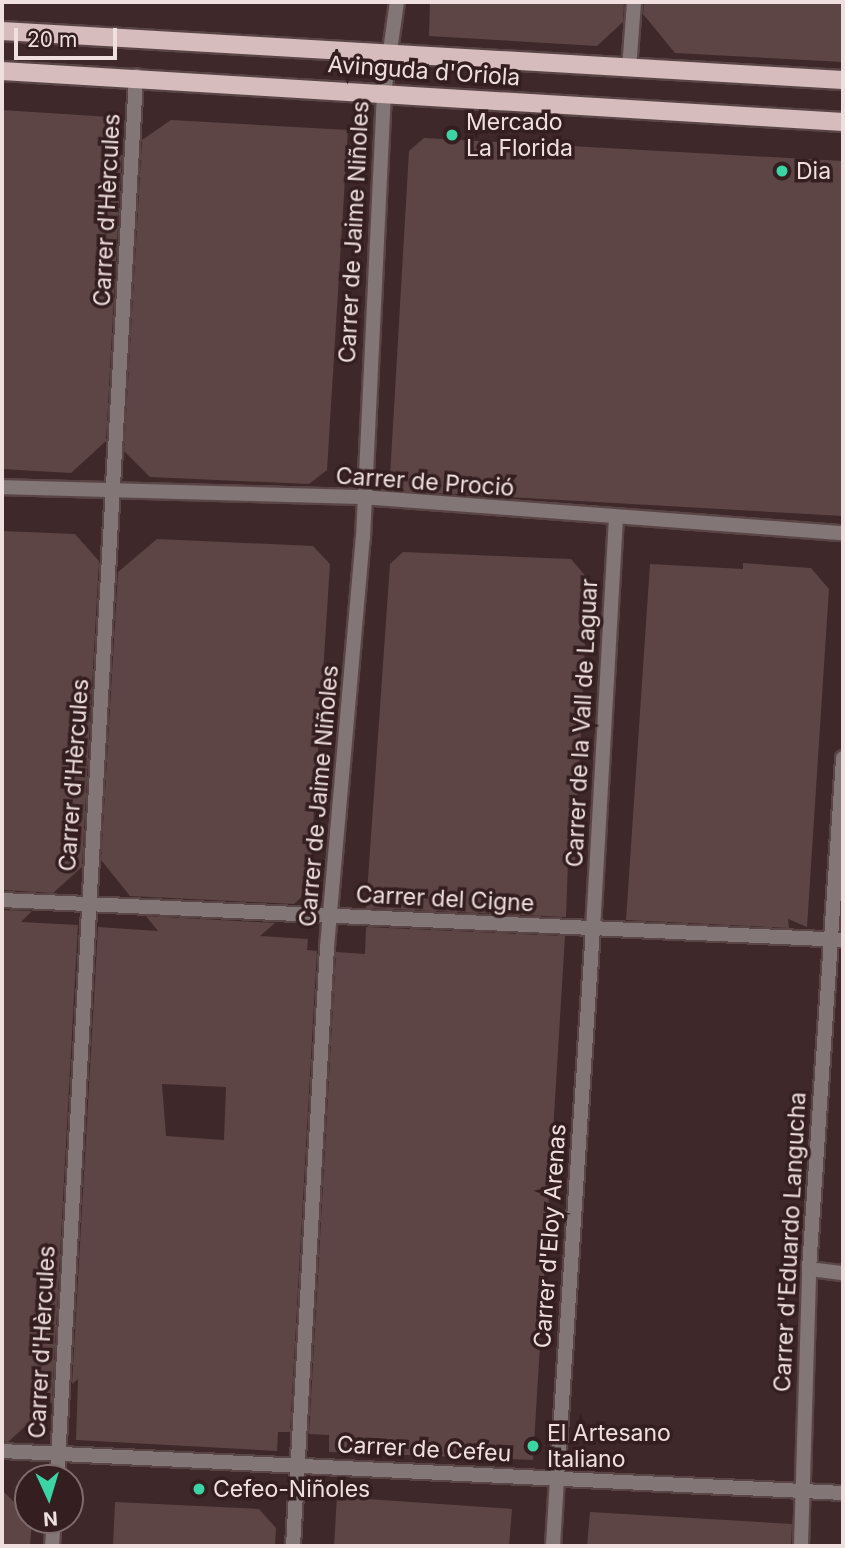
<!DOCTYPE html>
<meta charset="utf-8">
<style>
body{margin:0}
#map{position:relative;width:845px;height:1548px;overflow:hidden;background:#3e2829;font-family:Inter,sans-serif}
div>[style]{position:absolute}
.building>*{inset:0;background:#5d4545}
.roads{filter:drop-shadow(2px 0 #5a4546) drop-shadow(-2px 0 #5a4546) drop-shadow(0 2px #5a4546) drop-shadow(0 -2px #5a4546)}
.pedestrian>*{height:14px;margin:-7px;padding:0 7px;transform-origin:7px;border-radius:7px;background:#827676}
.minor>*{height:14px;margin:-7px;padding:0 7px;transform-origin:7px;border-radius:7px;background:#827676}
.primary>*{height:18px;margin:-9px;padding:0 9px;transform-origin:9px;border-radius:9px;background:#d6bcbd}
.dots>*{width:19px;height:19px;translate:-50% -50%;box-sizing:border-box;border:4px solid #341e1f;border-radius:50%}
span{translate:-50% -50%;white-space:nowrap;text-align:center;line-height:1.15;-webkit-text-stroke:7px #341e1f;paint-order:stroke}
.street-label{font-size:23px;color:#efdfdf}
.poi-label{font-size:23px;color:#efdfdf}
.left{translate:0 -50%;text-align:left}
.frame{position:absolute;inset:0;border:4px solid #efdfdf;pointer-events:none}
.north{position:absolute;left:14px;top:1464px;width:70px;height:70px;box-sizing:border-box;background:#341e1f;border:2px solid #7f6b6c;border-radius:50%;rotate:176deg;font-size:19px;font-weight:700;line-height:28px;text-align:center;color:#efdfdf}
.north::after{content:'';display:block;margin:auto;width:24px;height:32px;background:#3bd4a4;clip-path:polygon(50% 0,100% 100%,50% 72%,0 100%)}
.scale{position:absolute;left:14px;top:28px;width:103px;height:32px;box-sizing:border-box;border:4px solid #efdfdf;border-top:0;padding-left:9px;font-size:21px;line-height:24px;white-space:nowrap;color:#efdfdf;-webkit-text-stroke:5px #341e1f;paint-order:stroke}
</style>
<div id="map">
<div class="building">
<div style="clip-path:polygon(430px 2px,624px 2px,623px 22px,597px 46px,429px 36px)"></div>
<div style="clip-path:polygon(644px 2px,843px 2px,843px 62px,675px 53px,643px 14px)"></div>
<div style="clip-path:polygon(2px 110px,110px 117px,108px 164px,122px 154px,106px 441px,71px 473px,2px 469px)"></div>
<div style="clip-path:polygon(171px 120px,348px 130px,327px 470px,309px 484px,150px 477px,124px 451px,142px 140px)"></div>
<div style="clip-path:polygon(424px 138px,843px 161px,843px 516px,405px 491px,390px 477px,409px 151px)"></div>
<div style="clip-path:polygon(2px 531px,75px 534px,99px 561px,82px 867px,53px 893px,2px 890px)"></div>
<div style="clip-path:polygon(157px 539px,313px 546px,330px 564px,309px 890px,294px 904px,130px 896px,101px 860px,118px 572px)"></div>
<div style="clip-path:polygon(403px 552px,571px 559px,588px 579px,575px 861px,568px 861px,566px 917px,366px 908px,390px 564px)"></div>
<div style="clip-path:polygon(743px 563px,811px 568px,829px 589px,807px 927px,788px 919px,789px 928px,626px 920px,650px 564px,743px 569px)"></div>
<div style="clip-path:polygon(2px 910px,32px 911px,21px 922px,78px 925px,52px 1402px,8px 1442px,2px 1441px)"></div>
<div style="clip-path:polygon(evenodd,146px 916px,275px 923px,260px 936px,308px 939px,307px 950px,317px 951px,290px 1432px,278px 1432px,277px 1451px,76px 1440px,78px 1379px,72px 1384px,98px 927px,158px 931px,146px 916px,162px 1084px,226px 1087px,224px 1140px,166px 1136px,162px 1084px)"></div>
<div style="clip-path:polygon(366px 927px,565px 936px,533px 1460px,329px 1452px,329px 1435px,309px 1434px,336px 952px,365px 954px)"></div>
<div style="clip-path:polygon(2px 1490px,32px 1520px,30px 1546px,2px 1546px)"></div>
<div style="clip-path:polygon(337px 1497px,512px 1509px,509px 1546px,334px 1546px)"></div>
<div style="clip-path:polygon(115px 1502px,259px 1509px,276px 1528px,275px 1546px,113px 1546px)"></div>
<div style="clip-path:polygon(590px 1512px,792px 1524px,791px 1546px,587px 1546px)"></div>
</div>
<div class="roads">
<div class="pedestrian">
<div style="left:557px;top:1479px;width:551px;rotate:-86.26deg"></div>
</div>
<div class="minor">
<div style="left:629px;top:69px;width:67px;rotate:-85.7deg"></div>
<div style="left:2px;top:487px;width:360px;rotate:1.6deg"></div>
<div style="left:362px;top:497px;width:482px;rotate:4.3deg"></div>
<div style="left:2px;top:900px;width:842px;rotate:2.72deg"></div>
<div style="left:593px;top:929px;width:409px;rotate:-86.8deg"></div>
<div style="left:809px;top:1269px;width:34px;rotate:7deg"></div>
<div style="left:2px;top:1451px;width:842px;rotate:2.86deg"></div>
<div style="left:57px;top:1478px;width:1404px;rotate:-86.77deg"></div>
<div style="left:52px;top:1546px;width:26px;rotate:-86deg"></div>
<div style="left:293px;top:1546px;width:600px;rotate:-86.75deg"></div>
<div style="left:327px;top:947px;width:411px;rotate:-85deg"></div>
<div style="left:363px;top:538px;width:445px;rotate:-87.3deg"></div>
<div style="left:384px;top:93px;width:92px;rotate:-81.9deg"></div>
<div style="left:553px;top:1546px;width:67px;rotate:-86.6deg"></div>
<div style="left:801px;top:1546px;width:277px;rotate:-88.3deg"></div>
<div style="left:809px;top:1269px;width:512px;rotate:-86.19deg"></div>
</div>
<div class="primary">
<div style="left:2px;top:31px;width:842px;rotate:3.33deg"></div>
<div style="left:2px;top:71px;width:843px;rotate:3.47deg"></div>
</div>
</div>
<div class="dots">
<div style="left:452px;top:135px;background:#3bd4a4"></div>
<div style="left:782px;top:171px;background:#3bd4a4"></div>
<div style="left:533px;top:1446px;background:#3bd4a4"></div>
<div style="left:199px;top:1489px;background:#3bd4a4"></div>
</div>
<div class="street-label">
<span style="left:424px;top:71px;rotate:4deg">Avinguda d'Oriola</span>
<span style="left:107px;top:210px;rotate:-87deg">Carrer d'Hèrcules</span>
<span style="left:354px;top:232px;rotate:-87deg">Carrer de Jaime Niñoles</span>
<span style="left:425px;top:482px;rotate:4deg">Carrer de Proció</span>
<span style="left:582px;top:723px;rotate:-87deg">Carrer de la Vall de Laguar</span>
<span style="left:74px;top:775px;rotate:-86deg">Carrer d'Hèrcules</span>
<span style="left:319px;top:796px;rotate:-85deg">Carrer de Jaime Niñoles</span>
<span style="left:445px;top:899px;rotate:3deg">Carrer del Cigne</span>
<span style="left:550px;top:1236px;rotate:-86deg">Carrer d'Eloy Arenas</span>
<span style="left:790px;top:1242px;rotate:-87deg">Carrer d'Eduardo Langucha</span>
<span style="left:42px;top:1342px;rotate:-87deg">Carrer d'Hèrcules</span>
<span style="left:424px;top:1449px;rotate:3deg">Carrer de Cefeu</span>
</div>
<div class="poi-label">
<span class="left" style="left:466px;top:135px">Mercado<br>La Florida</span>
<span class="left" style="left:796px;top:171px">Dia</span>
<span class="left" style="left:547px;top:1446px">El Artesano<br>Italiano</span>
<span class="left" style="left:213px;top:1489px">Cefeo-Niñoles</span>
</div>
<div class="frame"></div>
<div class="north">N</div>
<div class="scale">20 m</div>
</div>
